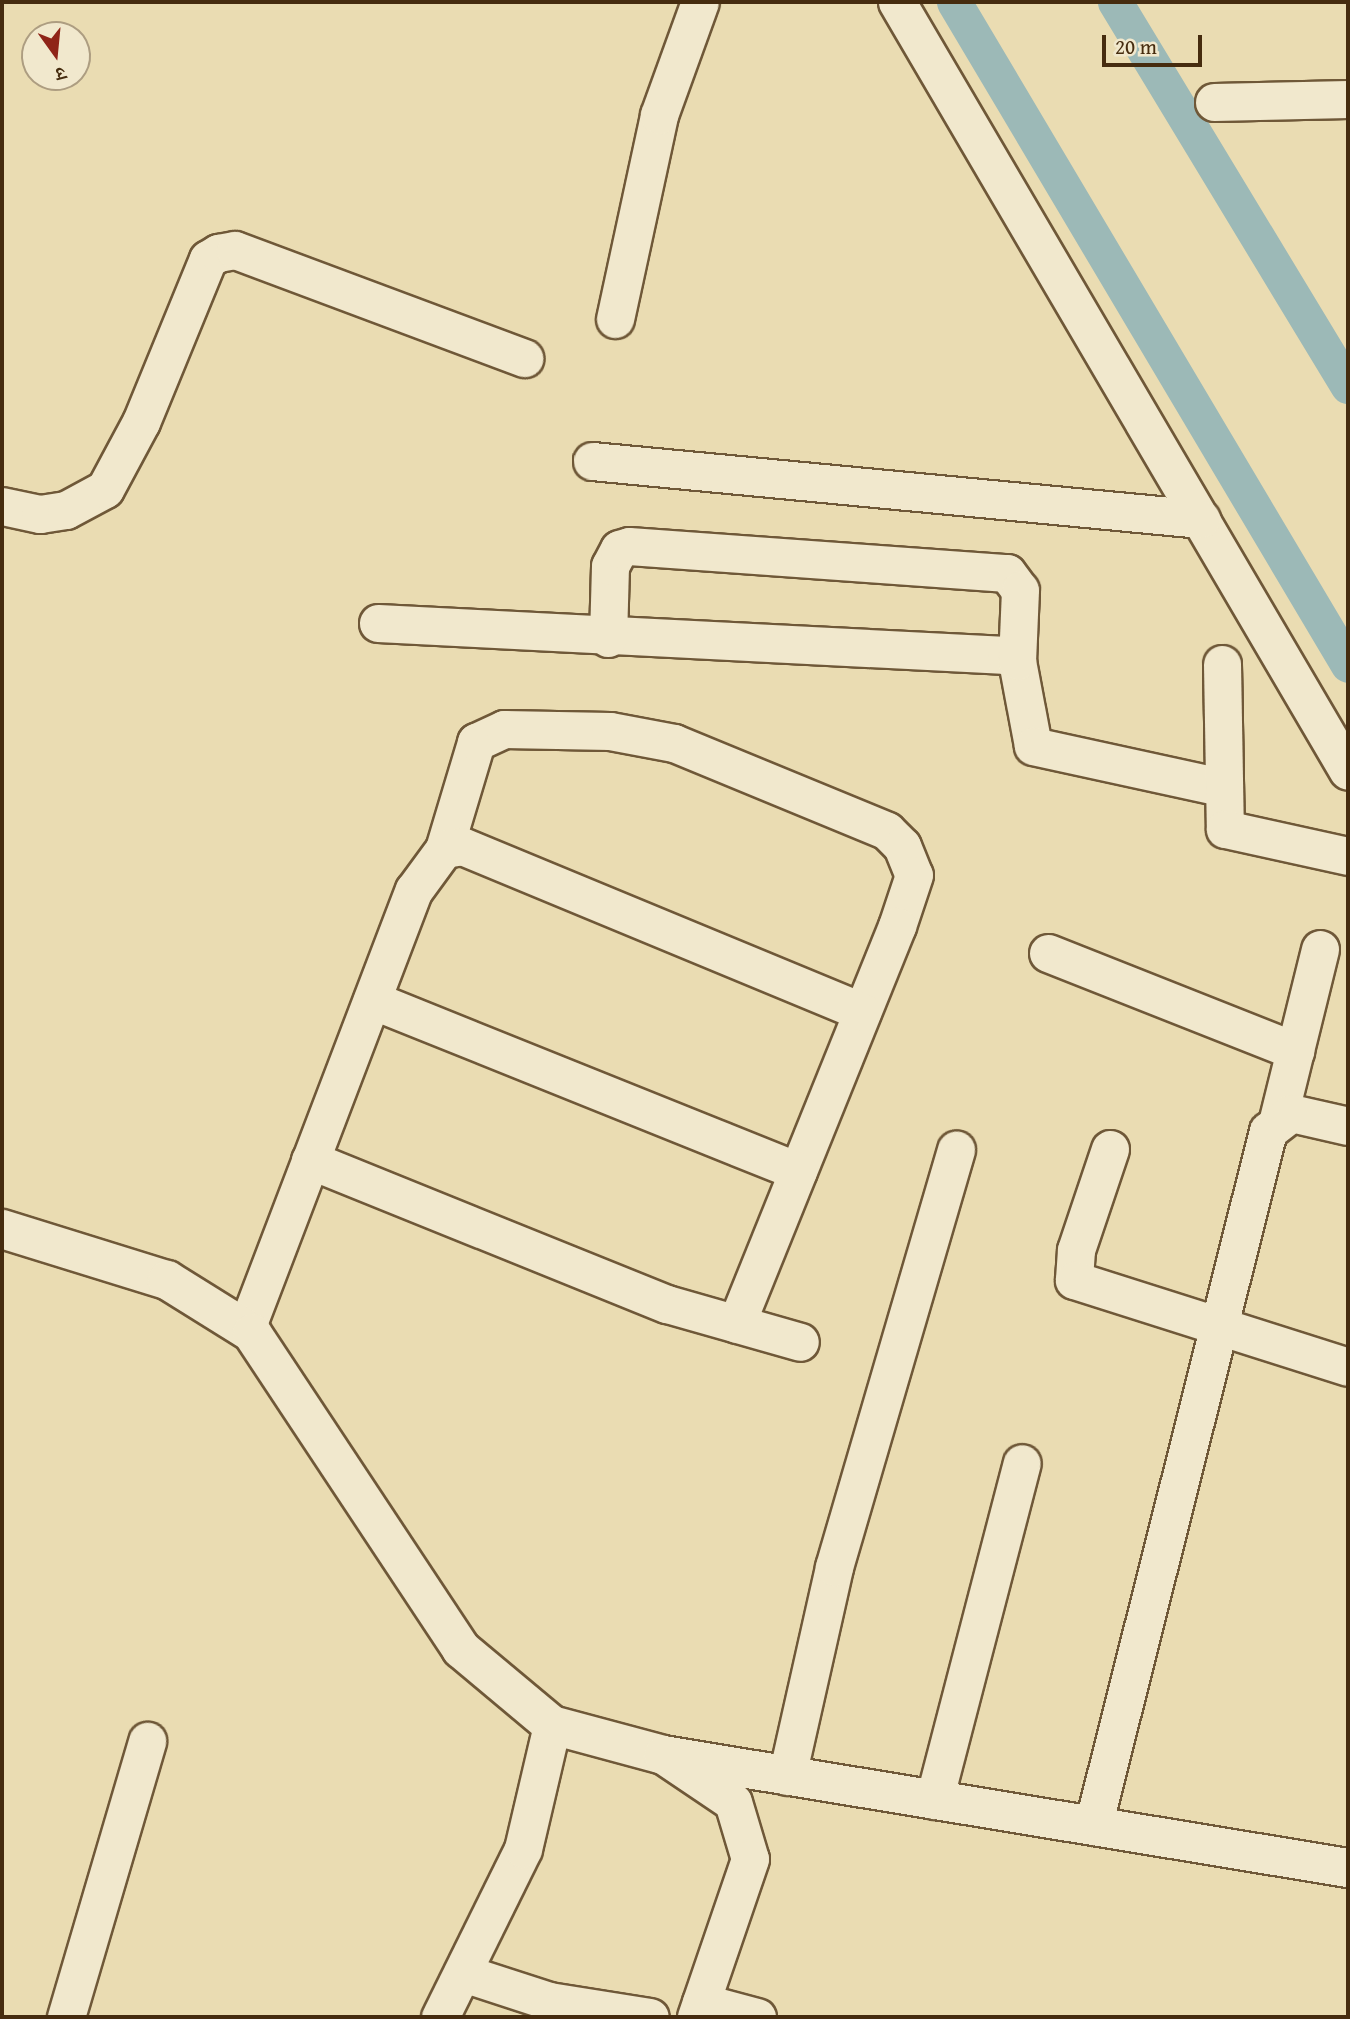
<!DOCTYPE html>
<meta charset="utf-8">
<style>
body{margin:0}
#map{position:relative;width:1350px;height:2019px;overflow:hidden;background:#eadcb2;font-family:"Gentium Book Plus","Noto Serif Devanagari",serif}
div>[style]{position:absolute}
.canal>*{height:35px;margin:-17.5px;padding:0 17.5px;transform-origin:17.5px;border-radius:17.5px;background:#9cb9b7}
.roads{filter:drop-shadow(2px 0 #6f5838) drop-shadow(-2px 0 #6f5838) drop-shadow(0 2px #6f5838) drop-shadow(0 -2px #6f5838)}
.minor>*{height:37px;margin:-18.5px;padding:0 18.5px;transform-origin:18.5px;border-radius:18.5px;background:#f1e8cd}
.tertiary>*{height:38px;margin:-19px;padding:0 19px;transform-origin:19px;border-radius:19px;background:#f1e8cd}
span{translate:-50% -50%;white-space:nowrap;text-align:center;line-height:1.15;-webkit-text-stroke:6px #f1e8cd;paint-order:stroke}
.frame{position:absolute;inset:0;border:4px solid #462c0f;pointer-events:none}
.north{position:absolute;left:21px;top:21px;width:70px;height:70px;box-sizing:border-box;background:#f1e8cd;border:2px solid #ad9d81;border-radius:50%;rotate:165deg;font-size:19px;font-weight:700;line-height:28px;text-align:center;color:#462c0f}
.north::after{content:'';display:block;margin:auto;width:24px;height:32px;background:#8f2418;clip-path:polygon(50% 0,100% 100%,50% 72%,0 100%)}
.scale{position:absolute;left:1102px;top:35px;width:100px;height:32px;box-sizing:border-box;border:4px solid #462c0f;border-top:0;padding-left:9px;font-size:21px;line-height:24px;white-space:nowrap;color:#462c0f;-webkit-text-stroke:5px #f1e8cd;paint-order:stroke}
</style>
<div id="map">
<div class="canal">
<div style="left:954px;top:2px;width:771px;rotate:59.28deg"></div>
<div style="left:1115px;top:2px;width:449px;rotate:58.8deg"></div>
</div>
<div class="roads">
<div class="minor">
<div style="left:897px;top:2px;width:891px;rotate:59.61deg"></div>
<div style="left:1214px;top:102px;width:134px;rotate:-1.3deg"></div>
<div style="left:615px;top:319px;width:209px;rotate:-77.8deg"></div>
<div style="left:659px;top:115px;width:120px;rotate:-70.1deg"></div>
<div style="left:592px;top:461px;width:612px;rotate:5.44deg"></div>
<div style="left:2px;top:506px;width:39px;rotate:12deg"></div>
<div style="left:40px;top:514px;width:26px;rotate:-9deg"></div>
<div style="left:66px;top:510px;width:44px;rotate:-28.3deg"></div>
<div style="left:105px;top:489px;width:76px;rotate:-61.8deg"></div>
<div style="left:141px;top:422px;width:176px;rotate:-67.7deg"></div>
<div style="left:208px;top:259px;width:12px;rotate:-31deg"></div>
<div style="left:218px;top:253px;width:17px;rotate:-10deg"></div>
<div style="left:235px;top:250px;width:309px;rotate:20.5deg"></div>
<div style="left:378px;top:623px;width:629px;rotate:2.92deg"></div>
<div style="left:1006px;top:655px;width:13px;rotate:29deg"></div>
<div style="left:1017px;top:661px;width:86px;rotate:79.3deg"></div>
<div style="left:1033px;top:746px;width:192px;rotate:12.3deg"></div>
<div style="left:608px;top:638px;width:72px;rotate:-88.4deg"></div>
<div style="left:610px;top:566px;width:19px;rotate:-62deg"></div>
<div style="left:619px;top:549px;width:10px;rotate:-17deg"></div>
<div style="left:629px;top:546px;width:379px;rotate:4.1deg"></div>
<div style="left:1007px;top:573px;width:21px;rotate:53deg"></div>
<div style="left:1020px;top:590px;width:71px;rotate:92.4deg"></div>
<div style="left:1222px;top:664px;width:165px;rotate:89deg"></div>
<div style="left:1225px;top:829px;width:126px;rotate:12.4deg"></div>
<div style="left:444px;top:849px;width:112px;rotate:-73.3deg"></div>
<div style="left:476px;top:742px;width:31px;rotate:-25deg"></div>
<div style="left:504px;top:729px;width:106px;rotate:1.1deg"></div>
<div style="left:610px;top:731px;width:65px;rotate:10.6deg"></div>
<div style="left:674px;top:743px;width:230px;rotate:22.4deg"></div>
<div style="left:887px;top:831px;width:21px;rotate:45deg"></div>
<div style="left:902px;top:846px;width:31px;rotate:68deg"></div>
<div style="left:914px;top:875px;width:54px;rotate:108.4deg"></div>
<div style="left:897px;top:926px;width:429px;rotate:112deg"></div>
<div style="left:1048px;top:953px;width:266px;rotate:21.6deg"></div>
<div style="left:372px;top:1000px;width:459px;rotate:21.9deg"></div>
<div style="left:1278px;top:1119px;width:175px;rotate:-76.1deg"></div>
<div style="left:1110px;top:1149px;width:107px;rotate:108.6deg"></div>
<div style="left:1076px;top:1250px;width:30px;rotate:94deg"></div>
<div style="left:1074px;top:1280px;width:287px;rotate:17.6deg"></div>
<div style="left:310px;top:1160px;width:385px;rotate:22deg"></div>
<div style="left:667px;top:1304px;width:138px;rotate:15.9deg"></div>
<div style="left:246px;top:1329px;width:470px;rotate:-69.1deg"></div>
<div style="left:414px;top:890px;width:51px;rotate:-53.8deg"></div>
<div style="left:444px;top:849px;width:18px;rotate:-9deg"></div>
<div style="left:462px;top:846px;width:433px;rotate:22.5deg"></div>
<div style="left:663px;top:1755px;width:84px;rotate:33.9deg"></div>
<div style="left:733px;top:1802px;width:59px;rotate:73.4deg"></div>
<div style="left:750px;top:1859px;width:167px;rotate:108.9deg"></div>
<div style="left:787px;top:1776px;width:214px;rotate:-77.3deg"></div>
<div style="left:834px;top:1567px;width:435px;rotate:-73.7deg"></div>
<div style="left:934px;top:1800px;width:348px;rotate:-75.4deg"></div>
<div style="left:1093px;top:1826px;width:717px;rotate:-75.87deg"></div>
<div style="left:1268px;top:1131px;width:29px;rotate:-38deg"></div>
<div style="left:1291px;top:1113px;width:58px;rotate:12.8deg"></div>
<div style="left:466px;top:1974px;width:87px;rotate:18deg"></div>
<div style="left:549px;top:2001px;width:102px;rotate:9deg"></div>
<div style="left:701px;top:2002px;width:58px;rotate:15deg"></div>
<div style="left:66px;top:2017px;width:288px;rotate:-73.6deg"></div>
<div style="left:440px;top:2017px;width:187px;rotate:-63.7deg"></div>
<div style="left:523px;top:1849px;width:127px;rotate:-76.8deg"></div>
</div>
<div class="tertiary">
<div style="left:2px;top:1229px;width:173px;rotate:17.2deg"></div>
<div style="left:167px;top:1280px;width:100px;rotate:31.9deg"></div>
<div style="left:252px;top:1333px;width:379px;rotate:56.5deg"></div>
<div style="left:461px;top:1649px;width:119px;rotate:39.9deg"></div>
<div style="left:552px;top:1725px;width:115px;rotate:15.1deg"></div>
<div style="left:663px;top:1755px;width:694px;rotate:9.37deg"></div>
</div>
</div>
<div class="frame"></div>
<div class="north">उ</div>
<div class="scale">20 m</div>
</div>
